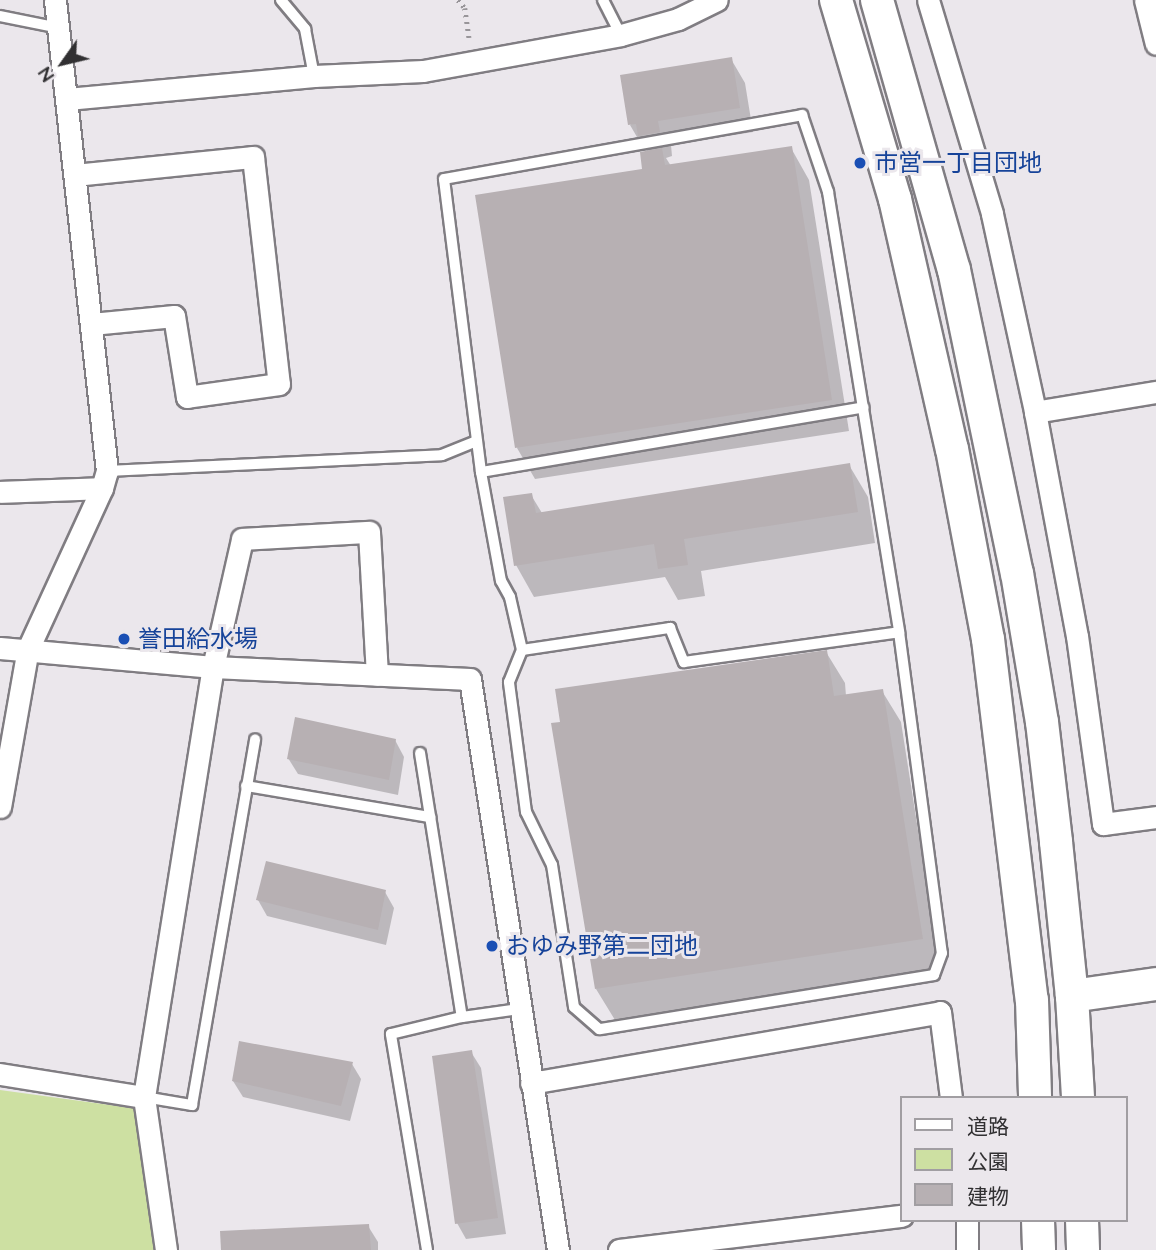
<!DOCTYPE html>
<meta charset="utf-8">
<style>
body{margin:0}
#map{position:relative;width:1156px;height:1250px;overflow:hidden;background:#ebe7ec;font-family:Quicksand,"Noto Sans JP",sans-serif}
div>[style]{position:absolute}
.green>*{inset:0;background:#cde0a2}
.shadow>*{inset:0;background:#0003}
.building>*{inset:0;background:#b7b0b3}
.path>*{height:4.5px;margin-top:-2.25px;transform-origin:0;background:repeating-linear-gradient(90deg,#989599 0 2px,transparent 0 7px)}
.roads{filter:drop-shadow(2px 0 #807d82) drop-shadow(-2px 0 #807d82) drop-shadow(0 2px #807d82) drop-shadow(0 -2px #807d82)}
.lane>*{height:10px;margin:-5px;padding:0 5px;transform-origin:5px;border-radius:5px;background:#fff}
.street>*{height:21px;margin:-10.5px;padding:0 10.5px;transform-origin:10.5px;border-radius:10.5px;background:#fff}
.secondary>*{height:32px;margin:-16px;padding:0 16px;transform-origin:16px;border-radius:16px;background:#fff}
.dots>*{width:19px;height:19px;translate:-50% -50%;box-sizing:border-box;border:4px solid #ebe7ec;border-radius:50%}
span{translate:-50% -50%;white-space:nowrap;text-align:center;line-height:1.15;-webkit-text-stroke:6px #ebe7ec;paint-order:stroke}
.transit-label{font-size:24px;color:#164399}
.left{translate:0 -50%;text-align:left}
.legend{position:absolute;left:900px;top:1096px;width:228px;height:126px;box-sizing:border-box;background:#ebe7ec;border:2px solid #a19ea2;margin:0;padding:9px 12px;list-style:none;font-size:21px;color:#313032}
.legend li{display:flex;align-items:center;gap:14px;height:35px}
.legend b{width:35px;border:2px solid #a19ea2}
.north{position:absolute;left:28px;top:28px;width:70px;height:70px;-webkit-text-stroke:5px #ebe7ec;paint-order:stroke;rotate:236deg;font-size:19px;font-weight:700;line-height:28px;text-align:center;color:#313032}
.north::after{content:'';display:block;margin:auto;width:24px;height:32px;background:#313032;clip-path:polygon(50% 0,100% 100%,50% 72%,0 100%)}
</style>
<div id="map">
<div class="green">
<div style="clip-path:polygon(0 1090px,139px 1109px,156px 1250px,0 1250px)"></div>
</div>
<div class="shadow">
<div style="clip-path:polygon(731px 59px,745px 83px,753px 132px,671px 145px,672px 156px,666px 158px,671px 166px,791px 148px,809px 180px,849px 431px,535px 479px,517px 448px,644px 170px,649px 152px,644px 149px,630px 125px)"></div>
<div style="clip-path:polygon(849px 465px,868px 497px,875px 543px,701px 571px,705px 596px,678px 600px,665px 577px,534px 597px,516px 565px,531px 495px,542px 513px)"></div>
<div style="clip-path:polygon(826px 652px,845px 683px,846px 696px,882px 691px,901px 722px,940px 970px,615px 1020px,596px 989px)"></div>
<div style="clip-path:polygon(395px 740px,404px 757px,398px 795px,298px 774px,288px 758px)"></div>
<div style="clip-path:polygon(385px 892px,394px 908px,386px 945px,267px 916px,258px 900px)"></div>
<div style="clip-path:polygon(471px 1052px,481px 1068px,506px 1234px,466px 1239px,457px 1223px)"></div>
<div style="clip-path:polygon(352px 1064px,361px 1079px,350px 1121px,243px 1097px,233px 1081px)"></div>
<div style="clip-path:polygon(368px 1226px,378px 1242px,378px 1250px,251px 1250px)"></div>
</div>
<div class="building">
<div style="clip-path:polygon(732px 57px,740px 108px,658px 121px,660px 132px,638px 136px,636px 124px,628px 125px,620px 75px)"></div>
<div style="clip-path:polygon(792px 146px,832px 400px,515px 448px,475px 195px,642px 169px,640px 152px,662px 148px,665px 165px)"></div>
<div style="clip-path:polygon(850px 463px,858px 512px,684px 539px,688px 565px,658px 569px,654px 544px,514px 566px,503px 497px,532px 493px,536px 513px)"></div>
<div style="clip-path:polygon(827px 650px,834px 696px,883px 689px,923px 939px,595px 989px,551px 723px,560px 722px,555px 689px)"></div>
<div style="clip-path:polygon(295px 717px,396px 739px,389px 780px,287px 759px)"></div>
<div style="clip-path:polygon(266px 861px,386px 890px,378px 930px,256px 900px)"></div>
<div style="clip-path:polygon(239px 1041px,353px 1062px,341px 1106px,232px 1081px)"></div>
<div style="clip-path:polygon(472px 1050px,498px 1218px,455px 1224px,432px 1056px)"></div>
<div style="clip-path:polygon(369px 1224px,371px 1250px,221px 1250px,220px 1231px)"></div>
</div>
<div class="path">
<div style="left:458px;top:0;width:11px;rotate:49deg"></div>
<div style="left:465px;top:8px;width:30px;rotate:82deg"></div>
</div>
<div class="roads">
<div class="lane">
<div style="left:281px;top:0;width:38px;rotate:50deg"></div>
<div style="left:305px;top:29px;width:48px;rotate:79.2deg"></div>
<div style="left:603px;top:0;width:39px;rotate:63deg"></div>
<div style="left:0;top:16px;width:60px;rotate:11.5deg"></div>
<div style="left:802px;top:115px;width:81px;rotate:71.3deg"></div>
<div style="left:828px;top:192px;width:446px;rotate:80.8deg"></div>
<div style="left:899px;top:632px;width:324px;rotate:82.4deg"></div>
<div style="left:942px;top:953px;width:23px;rotate:110deg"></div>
<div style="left:934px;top:975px;width:339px;rotate:170.8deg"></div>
<div style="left:599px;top:1029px;width:33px;rotate:-139deg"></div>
<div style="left:574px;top:1007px;width:144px;rotate:-98.8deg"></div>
<div style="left:552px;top:865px;width:59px;rotate:-116.1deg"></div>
<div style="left:526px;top:812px;width:131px;rotate:-97.5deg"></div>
<div style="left:509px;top:682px;width:35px;rotate:-68deg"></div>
<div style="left:522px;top:650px;width:54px;rotate:-102.8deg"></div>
<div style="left:510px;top:597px;width:18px;rotate:-119deg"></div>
<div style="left:501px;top:581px;width:111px;rotate:-100.4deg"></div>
<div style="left:481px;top:472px;width:295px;rotate:-97.2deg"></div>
<div style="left:444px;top:179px;width:364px;rotate:-10.1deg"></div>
<div style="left:107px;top:471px;width:335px;rotate:-2.7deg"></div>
<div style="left:442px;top:455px;width:37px;rotate:-22deg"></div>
<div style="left:481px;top:472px;width:388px;rotate:-9.6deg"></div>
<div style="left:522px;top:650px;width:150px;rotate:-8.5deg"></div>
<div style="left:670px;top:628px;width:37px;rotate:68deg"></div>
<div style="left:684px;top:662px;width:217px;rotate:-7.9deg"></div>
<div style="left:420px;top:753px;width:267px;rotate:81deg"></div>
<div style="left:246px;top:786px;width:187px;rotate:9.6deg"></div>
<div style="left:144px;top:1097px;width:49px;rotate:9.5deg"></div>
<div style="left:192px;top:1105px;width:371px;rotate:-80.2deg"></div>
<div style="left:427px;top:1250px;width:219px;rotate:-99.5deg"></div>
<div style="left:391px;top:1034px;width:73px;rotate:-13.5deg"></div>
<div style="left:462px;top:1017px;width:58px;rotate:-8deg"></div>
</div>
<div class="street">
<div style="left:928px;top:0;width:223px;rotate:73.3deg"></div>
<div style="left:992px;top:214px;width:203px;rotate:77.7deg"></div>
<div style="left:1035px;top:412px;width:228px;rotate:79.4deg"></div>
<div style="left:1077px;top:636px;width:190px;rotate:82.1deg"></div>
<div style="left:1103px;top:824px;width:53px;rotate:-7.5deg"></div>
<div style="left:1145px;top:0;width:45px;rotate:76deg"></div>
<div style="left:67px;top:99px;width:248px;rotate:-5.3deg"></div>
<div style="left:314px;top:76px;width:109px;rotate:-2.6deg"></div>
<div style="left:423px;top:71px;width:201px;rotate:-10.3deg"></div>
<div style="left:621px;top:35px;width:59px;rotate:-15.7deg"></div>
<div style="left:678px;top:19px;width:43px;rotate:-26deg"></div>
<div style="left:75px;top:175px;width:179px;rotate:-5.8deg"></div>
<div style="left:253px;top:157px;width:228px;rotate:83.5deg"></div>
<div style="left:279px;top:384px;width:93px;rotate:172deg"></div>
<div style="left:187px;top:397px;width:82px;rotate:-99.1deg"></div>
<div style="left:174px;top:316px;width:83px;rotate:174.5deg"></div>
<div style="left:1035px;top:412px;width:123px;rotate:-9.4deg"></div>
<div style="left:0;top:492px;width:102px;rotate:-2.2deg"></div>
<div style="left:0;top:648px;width:214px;rotate:5.1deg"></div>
<div style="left:213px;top:667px;width:257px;rotate:2.7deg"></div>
<div style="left:470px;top:679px;width:578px;rotate:81.24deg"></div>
<div style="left:0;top:807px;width:160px;rotate:-80deg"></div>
<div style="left:28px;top:649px;width:177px;rotate:-65.3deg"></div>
<div style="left:102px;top:488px;width:18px;rotate:-74deg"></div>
<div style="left:107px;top:471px;width:474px;rotate:-96.3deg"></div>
<div style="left:0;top:1074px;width:146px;rotate:9.1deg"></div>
<div style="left:531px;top:1083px;width:415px;rotate:-9.8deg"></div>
<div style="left:940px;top:1012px;width:87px;rotate:82.7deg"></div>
<div style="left:967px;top:1220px;width:30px;rotate:90deg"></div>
<div style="left:166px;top:1250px;width:155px;rotate:-98.2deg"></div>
<div style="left:144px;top:1097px;width:436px;rotate:-80.9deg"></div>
<div style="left:213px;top:667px;width:131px;rotate:-77.2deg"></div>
<div style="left:242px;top:539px;width:127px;rotate:-3.2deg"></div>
<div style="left:369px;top:532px;width:143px;rotate:86.8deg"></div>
<div style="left:619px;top:1250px;width:285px;rotate:-6.9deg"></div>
</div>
<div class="secondary">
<div style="left:836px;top:0;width:208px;rotate:73.5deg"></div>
<div style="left:895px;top:199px;width:256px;rotate:77.2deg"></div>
<div style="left:952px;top:449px;width:193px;rotate:79.3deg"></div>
<div style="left:988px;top:639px;width:364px;rotate:83.1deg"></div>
<div style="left:1032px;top:1000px;width:98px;rotate:88.2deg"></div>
<div style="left:877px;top:0;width:281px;rotate:74.1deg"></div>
<div style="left:954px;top:270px;width:309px;rotate:78.3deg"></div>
<div style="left:1017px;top:573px;width:151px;rotate:80.5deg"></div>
<div style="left:1042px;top:722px;width:121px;rotate:83.3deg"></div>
<div style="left:1056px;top:842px;width:155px;rotate:84.1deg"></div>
<div style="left:1072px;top:996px;width:102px;rotate:86.6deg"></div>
<div style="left:1072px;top:996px;width:85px;rotate:-8.1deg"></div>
<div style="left:1038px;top:1220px;width:30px;rotate:88deg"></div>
<div style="left:1082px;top:1220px;width:30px;rotate:88deg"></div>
</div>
</div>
<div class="dots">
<div style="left:860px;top:163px;background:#1a4fb4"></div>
<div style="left:124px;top:639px;background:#1a4fb4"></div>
<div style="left:492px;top:946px;background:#1a4fb4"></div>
</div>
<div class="transit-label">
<span class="left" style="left:874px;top:163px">市営一丁目団地</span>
<span class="left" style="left:138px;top:639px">誉田給水場</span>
<span class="left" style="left:506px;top:946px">おゆみ野第二団地</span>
</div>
<ul class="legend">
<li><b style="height:9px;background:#fff"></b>道路</li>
<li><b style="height:19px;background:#cde0a2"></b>公園</li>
<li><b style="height:19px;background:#b7b0b3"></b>建物</li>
</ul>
<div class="north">N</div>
</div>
